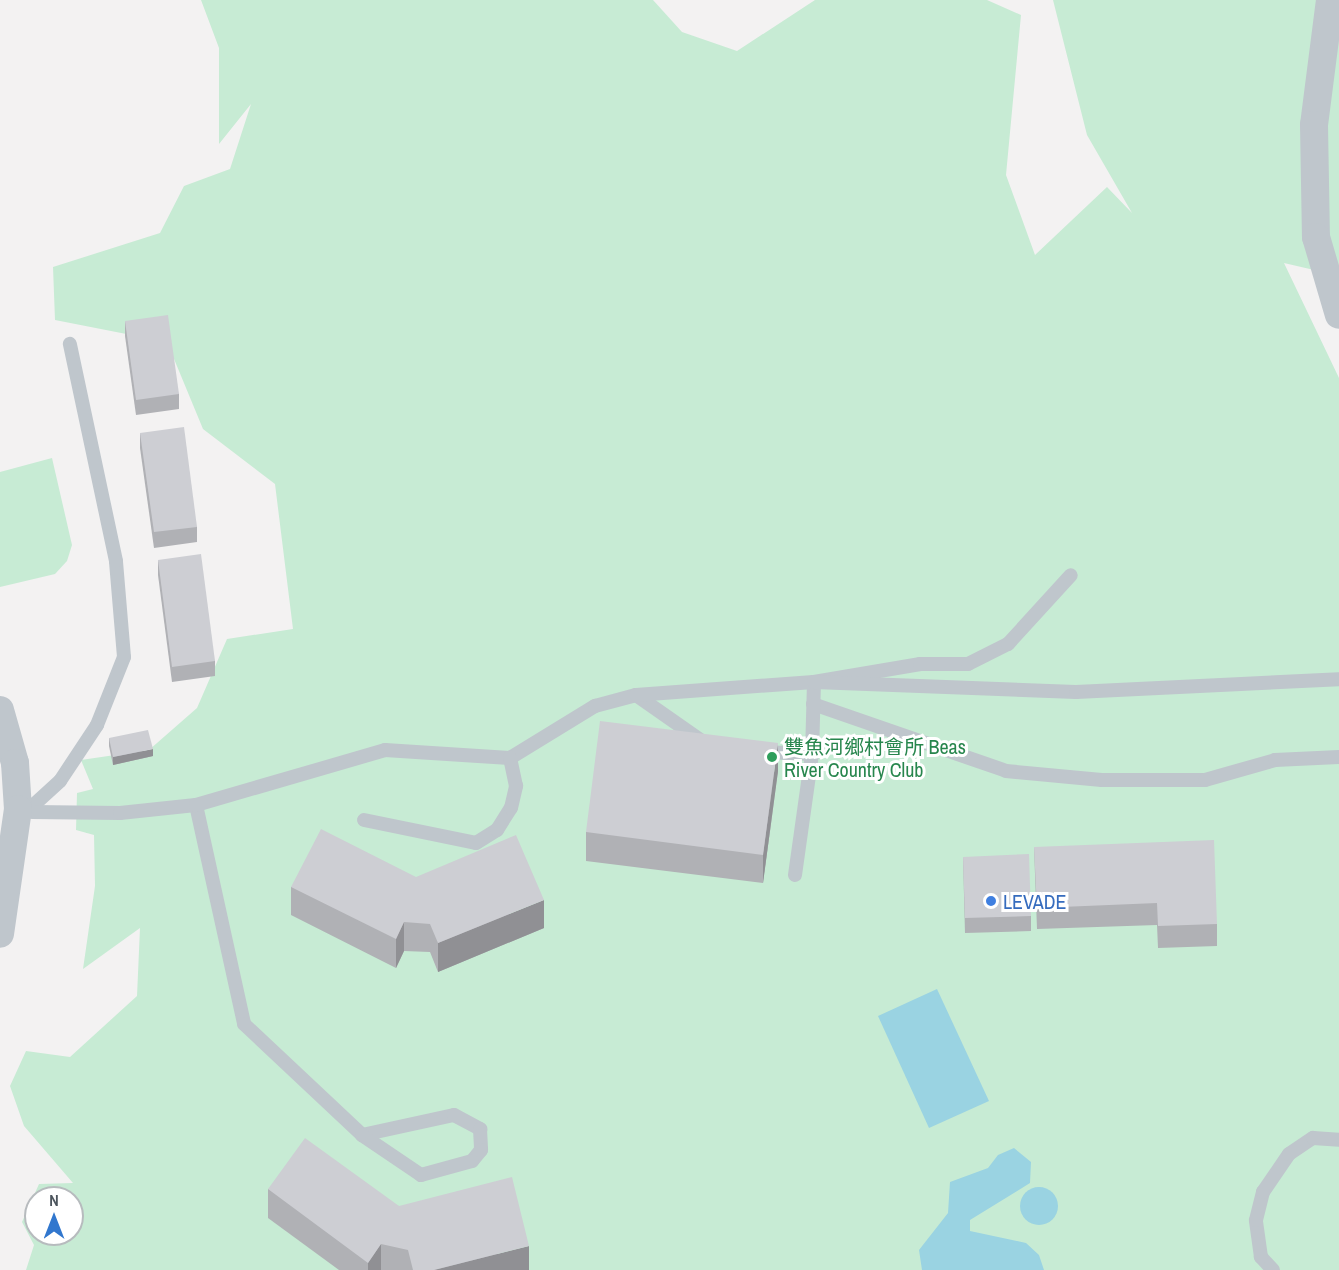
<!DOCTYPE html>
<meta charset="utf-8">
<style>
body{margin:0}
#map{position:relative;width:1339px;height:1270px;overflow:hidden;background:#f3f2f2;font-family:"Archivo Narrow","Noto Sans SC",sans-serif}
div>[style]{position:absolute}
.green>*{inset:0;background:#c7ebd4}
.water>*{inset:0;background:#9ad3e2}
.round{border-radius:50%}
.lane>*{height:14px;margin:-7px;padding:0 7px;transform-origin:7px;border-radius:7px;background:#bfc6cc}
.street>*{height:28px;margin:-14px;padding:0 14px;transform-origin:14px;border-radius:14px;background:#bfc6cc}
.wall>*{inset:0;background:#b0b1b5}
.shaded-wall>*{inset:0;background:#909094}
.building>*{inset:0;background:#cdced3}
.dots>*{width:16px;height:16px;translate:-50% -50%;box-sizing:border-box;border:3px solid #fff;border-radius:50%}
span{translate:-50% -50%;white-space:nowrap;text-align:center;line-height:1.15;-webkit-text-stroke:6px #fff;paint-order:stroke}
.leisure-label{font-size:20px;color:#27864d}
.left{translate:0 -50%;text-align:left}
.shop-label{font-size:20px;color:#366cbe}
.north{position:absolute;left:24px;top:1186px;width:60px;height:60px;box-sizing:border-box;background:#fff;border:2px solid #b7bbbe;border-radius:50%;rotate:0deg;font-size:16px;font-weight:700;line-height:24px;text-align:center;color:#4c555d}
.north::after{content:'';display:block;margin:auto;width:21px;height:27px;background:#3177ce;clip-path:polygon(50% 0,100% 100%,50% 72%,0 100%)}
</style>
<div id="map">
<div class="green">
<div style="clip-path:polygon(evenodd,201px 0,653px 0,682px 32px,737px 51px,815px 0,987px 0,1021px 15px,1006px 175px,1035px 255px,1107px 187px,1132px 213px,1087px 135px,1053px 0,1339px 0,1339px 314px,1327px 273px,1284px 263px,1339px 378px,1339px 1270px,26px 1270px,34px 1245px,22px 1222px,39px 1184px,73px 1183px,24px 1126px,10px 1086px,26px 1051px,70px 1057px,137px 996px,140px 928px,83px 969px,95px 886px,94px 835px,76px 830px,77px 793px,93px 789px,81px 760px,149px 750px,197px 708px,227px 639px,293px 629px,275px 484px,203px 429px,167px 342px,55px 320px,53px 267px,160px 233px,184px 186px,230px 169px,251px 104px,219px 144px,219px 48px,201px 0,36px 1198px,72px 1198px,72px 1234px,36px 1234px,36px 1198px)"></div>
<div style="clip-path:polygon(52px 458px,72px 545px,67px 561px,55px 574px,0 587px,0 472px)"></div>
</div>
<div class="water">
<div style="clip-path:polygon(937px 989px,989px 1101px,929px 1128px,878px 1016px)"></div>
<div style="clip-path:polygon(1014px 1148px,1031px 1162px,1030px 1183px,970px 1220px,970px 1231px,1026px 1243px,1039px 1255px,1044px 1270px,922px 1270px,919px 1250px,948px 1213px,950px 1182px,988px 1168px,998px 1155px)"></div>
<div class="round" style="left:1020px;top:1187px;width:38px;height:38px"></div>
</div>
<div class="lane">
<div style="left:636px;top:695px;width:82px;rotate:35deg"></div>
<div style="left:813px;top:704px;width:204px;rotate:19.1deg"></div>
<div style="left:1006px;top:771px;width:96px;rotate:5.4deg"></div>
<div style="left:1102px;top:780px;width:103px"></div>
<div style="left:1205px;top:780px;width:73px;rotate:-15.9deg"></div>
<div style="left:1275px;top:760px;width:64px;rotate:-2.7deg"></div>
<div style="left:760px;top:752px;width:52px;rotate:2.2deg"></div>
<div style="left:812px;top:754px;width:72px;rotate:-88.4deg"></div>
<div style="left:814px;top:682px;width:108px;rotate:-9.6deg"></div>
<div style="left:920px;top:664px;width:48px"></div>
<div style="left:968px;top:664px;width:45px;rotate:-26.6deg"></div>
<div style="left:1008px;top:644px;width:93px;rotate:-47.6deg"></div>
<div style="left:196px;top:805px;width:224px;rotate:77.6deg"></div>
<div style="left:244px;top:1024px;width:162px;rotate:43.2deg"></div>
<div style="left:362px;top:1135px;width:94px;rotate:-12.3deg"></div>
<div style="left:454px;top:1115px;width:30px;rotate:28deg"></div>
<div style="left:480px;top:1129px;width:21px;rotate:87deg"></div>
<div style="left:481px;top:1150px;width:14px;rotate:129deg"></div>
<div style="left:472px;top:1161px;width:53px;rotate:164.6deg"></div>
<div style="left:421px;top:1175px;width:71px;rotate:-145.9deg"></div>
<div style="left:26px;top:812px;width:46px;rotate:-42.4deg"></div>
<div style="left:60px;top:781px;width:67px;rotate:-56.5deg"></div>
<div style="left:97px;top:725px;width:73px;rotate:-68.3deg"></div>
<div style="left:124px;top:657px;width:96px;rotate:-94.8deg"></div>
<div style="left:116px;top:561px;width:222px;rotate:-102deg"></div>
<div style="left:32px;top:812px;width:88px;rotate:0.7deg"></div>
<div style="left:120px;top:813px;width:76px;rotate:-6deg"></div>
<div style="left:196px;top:805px;width:197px;rotate:-16.2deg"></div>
<div style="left:385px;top:750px;width:125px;rotate:3.7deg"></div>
<div style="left:510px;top:758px;width:100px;rotate:-31.5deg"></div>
<div style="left:595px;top:706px;width:42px;rotate:-15deg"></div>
<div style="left:636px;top:695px;width:178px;rotate:-4.2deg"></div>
<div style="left:814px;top:682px;width:262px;rotate:2.2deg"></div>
<div style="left:1076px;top:692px;width:263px;rotate:-2.8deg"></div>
<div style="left:364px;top:820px;width:114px;rotate:11.6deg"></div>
<div style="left:476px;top:843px;width:25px;rotate:-32deg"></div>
<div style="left:497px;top:830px;width:26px;rotate:-58deg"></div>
<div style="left:511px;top:808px;width:23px;rotate:-77deg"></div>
<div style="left:516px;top:786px;width:29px;rotate:-102deg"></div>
<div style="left:795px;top:875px;width:122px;rotate:-82deg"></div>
<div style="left:1273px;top:1270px;width:18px;rotate:-133deg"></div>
<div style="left:1261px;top:1257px;width:37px;rotate:-98deg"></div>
<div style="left:1256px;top:1220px;width:29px;rotate:-76deg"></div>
<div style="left:1263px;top:1192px;width:46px;rotate:-55.6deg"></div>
<div style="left:1289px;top:1154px;width:29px;rotate:-34deg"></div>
<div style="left:1313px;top:1138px;width:26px;rotate:4deg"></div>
</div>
<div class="street">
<div style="left:1330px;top:0;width:126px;rotate:97.3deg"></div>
<div style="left:1314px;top:125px;width:112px;rotate:89deg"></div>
<div style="left:1316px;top:237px;width:81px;rotate:73.6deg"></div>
<div style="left:0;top:710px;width:55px;rotate:74.2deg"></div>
<div style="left:15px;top:763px;width:46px;rotate:86.3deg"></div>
<div style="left:18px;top:809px;width:126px;rotate:98.2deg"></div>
</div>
<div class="wall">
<div style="clip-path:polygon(125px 321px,179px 394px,179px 409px,136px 415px,125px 336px)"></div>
<div style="clip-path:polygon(140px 433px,197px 527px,197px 542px,154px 548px,140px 448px)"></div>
<div style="clip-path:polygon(158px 560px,215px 661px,215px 676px,172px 682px,158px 575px)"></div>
<div style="clip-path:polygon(109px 738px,153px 756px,113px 765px,109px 746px)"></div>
<div style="clip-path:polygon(778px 771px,763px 883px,586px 861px,586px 832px)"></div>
<div style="clip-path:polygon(1034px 847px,1217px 924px,1217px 946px,1158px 948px,1157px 925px,1037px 929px)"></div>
<div style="clip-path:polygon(963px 857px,1031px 916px,1031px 931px,965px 933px)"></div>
<div style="clip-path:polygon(416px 877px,544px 928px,438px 972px,430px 952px,404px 951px,396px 968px,291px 915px,291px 887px)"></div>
<div style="clip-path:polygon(268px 1189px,399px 1206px,529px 1270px,339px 1270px,268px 1218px)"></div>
</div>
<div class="shaded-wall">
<div style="clip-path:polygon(778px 743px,778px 771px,763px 883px,763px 855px)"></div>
<div style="clip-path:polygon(153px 749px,153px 756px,113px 765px,113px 757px)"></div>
<div style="clip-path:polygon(544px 900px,544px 928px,438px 972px,438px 943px)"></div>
<div style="clip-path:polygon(404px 922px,404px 951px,396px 968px,396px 939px)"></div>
<div style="clip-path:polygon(381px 1244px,381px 1270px,368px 1270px,368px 1263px)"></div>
<div style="clip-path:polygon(529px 1246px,529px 1270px,434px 1270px)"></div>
</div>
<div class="building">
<div style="clip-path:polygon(168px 315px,179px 394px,136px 400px,125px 321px)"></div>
<div style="clip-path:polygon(184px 427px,197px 527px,154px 532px,140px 433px)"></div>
<div style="clip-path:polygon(201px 554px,215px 661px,172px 667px,158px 560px)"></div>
<div style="clip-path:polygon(600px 721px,778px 743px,763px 855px,586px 832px)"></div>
<div style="clip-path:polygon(148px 730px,153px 749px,113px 757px,109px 738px)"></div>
<div style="clip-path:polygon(321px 829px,416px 877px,516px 835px,544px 900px,438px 943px,430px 924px,404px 922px,396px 939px,291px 887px)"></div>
<div style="clip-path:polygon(1214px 840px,1217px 924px,1158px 926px,1157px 903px,1037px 908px,1034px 847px)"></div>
<div style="clip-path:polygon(1029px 854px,1031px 916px,965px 918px,963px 857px)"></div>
<div style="clip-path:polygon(305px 1138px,399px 1206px,512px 1177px,529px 1246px,434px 1270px,413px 1270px,408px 1250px,381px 1244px,368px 1263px,268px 1189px)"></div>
</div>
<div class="dots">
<div style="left:772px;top:757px;background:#2e9e5b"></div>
<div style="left:991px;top:901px;background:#3f7fe0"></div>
</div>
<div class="leisure-label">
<span class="left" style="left:784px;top:758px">雙魚河鄉村會所 Beas<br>River Country Club</span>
</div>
<div class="shop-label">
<span class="left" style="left:1003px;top:901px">LEVADE</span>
</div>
<div class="north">N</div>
</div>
